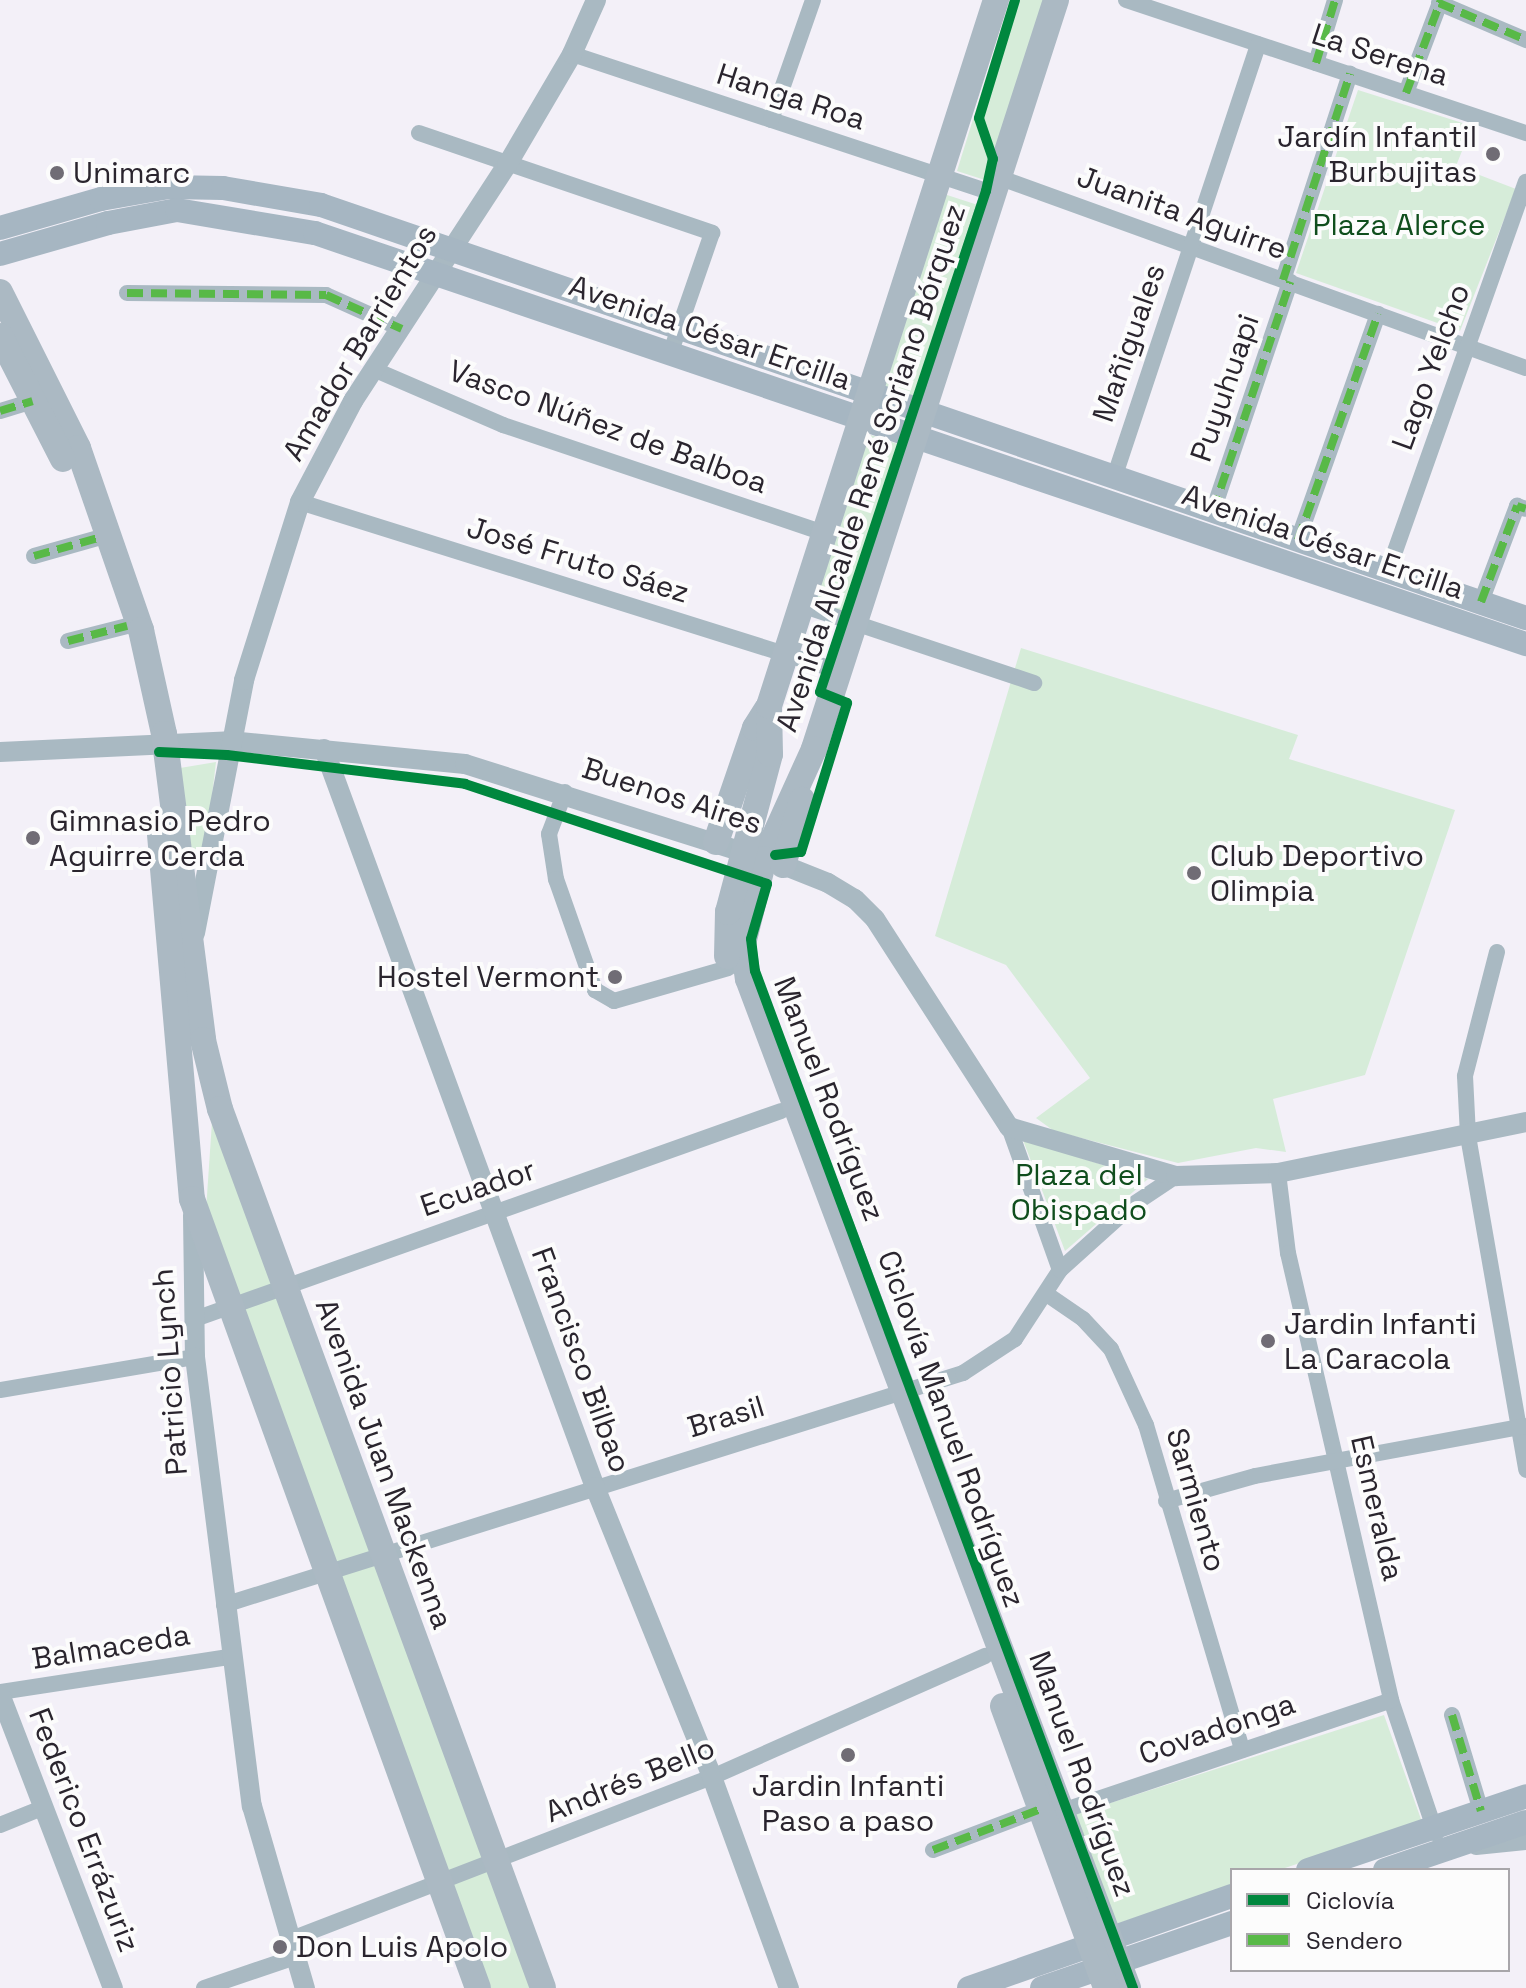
<!DOCTYPE html>
<meta charset="utf-8">
<style>
body{margin:0}
#map{position:relative;width:1526px;height:1988px;overflow:hidden;background:#f3f0f8;font-family:"Space Grotesk",sans-serif}
div>[style]{position:absolute}
.green>*{inset:0;background:#d6ecd9}
.minor>*{height:16px;margin:-8px;padding:0 8px;transform-origin:8px;border-radius:8px;background:#a9b9c2}
.tertiary>*{height:20px;margin:-10px;padding:0 10px;transform-origin:10px;border-radius:10px;background:#a9b9c2}
.secondary>*{height:24px;margin:-12px;padding:0 12px;transform-origin:12px;border-radius:12px;background:#a6b6c2}
.primary>*{height:26px;margin:-13px;padding:0 13px;transform-origin:13px;border-radius:13px;background:#abb9c3}
.quiet>*{height:8px;margin-top:-4px;transform-origin:0;background:repeating-linear-gradient(90deg,#58b947 0 16px,transparent 0 24px)}
.cycleway>*{height:10px;margin:-5px;padding:0 5px;transform-origin:5px;border-radius:5px;background:#00873e}
.dots>*{width:22px;height:22px;translate:-50% -50%;box-sizing:border-box;border:4px solid #fcfcfc;border-radius:50%}
span{translate:-50% -50%;white-space:nowrap;text-align:center;line-height:1.15;-webkit-text-stroke:8px #fcfcfc;paint-order:stroke}
.street-label{font-size:30px;color:#2a252e}
.poi-label{font-size:30px;color:#2a252e}
.right{translate:-100% -50%;text-align:right}
.left{translate:0 -50%;text-align:left}
.park-label{font-size:30px;color:#104e1d}
.legend{position:absolute;left:1230px;top:1868px;width:280px;height:104px;box-sizing:border-box;background:#fcfcfc;border:2px solid #a8a6aa;margin:0;padding:10px 14px;list-style:none;font-size:24px;color:#2a252e}
.legend li{display:flex;align-items:center;gap:16px;height:40px}
.legend b{width:40px;border:2px solid #a8a6aa}
</style>
<div id="map">
<div class="green">
<div style="clip-path:polygon(1010px 0,1048px 0,991px 182px,957px 171px)"></div>
<div style="clip-path:polygon(1358px 90px,1472px 126px,1456px 166px,1516px 189px,1460px 331px,1296px 273px)"></div>
<div style="clip-path:polygon(944px 194px,984px 207px,922px 403px,881px 390px)"></div>
<div style="clip-path:polygon(865px 433px,901px 445px,848px 616px,811px 604px)"></div>
<div style="clip-path:polygon(1021px 648px,1298px 735px,1289px 759px,1455px 810px,1365px 1075px,1273px 1099px,1286px 1152px,1256px 1148px,1178px 1163px,1054px 1131px,1036px 1118px,1090px 1078px,1006px 965px,935px 936px)"></div>
<div style="clip-path:polygon(216px 762px,206px 847px,194px 858px,174px 769px)"></div>
<div style="clip-path:polygon(213px 1107px,539px 1988px,484px 1988px,205px 1225px)"></div>
<div style="clip-path:polygon(1023px 1140px,1148px 1179px,1065px 1251px)"></div>
<div style="clip-path:polygon(1384px 1715px,1422px 1822px,1279px 1870px,1232px 1870px,1232px 1886px,1116px 1924px,1076px 1814px)"></div>
</div>
<div class="minor">
<div style="left:1126px;top:0;width:422px;rotate:18.4deg"></div>
<div style="left:1439px;top:3px;width:95px;rotate:23deg"></div>
<div style="left:572px;top:54px;width:443px;rotate:18.3deg"></div>
<div style="left:1316px;top:63px;width:66px;rotate:-73.2deg"></div>
<div style="left:1406px;top:93px;width:99px;rotate:-69.4deg"></div>
<div style="left:771px;top:120px;width:127px;rotate:-70.7deg"></div>
<div style="left:419px;top:133px;width:310px;rotate:18.8deg"></div>
<div style="left:712px;top:233px;width:128px;rotate:109.1deg"></div>
<div style="left:998px;top:177px;width:561px;rotate:19.89deg"></div>
<div style="left:1283px;top:280px;width:217px;rotate:-72deg"></div>
<div style="left:127px;top:293px;width:199px;rotate:0.6deg"></div>
<div style="left:326px;top:295px;width:83px;rotate:24.1deg"></div>
<div style="left:373px;top:369px;width:142px;rotate:23.3deg"></div>
<div style="left:503px;top:425px;width:339px;rotate:18.6deg"></div>
<div style="left:0;top:411px;width:34px;rotate:-17deg"></div>
<div style="left:1114px;top:478px;width:457px;rotate:-71.6deg"></div>
<div style="left:300px;top:502px;width:565px;rotate:17.41deg"></div>
<div style="left:1213px;top:511px;width:242px;rotate:-71.4deg"></div>
<div style="left:1298px;top:540px;width:240px;rotate:-70.5deg"></div>
<div style="left:34px;top:556px;width:66px;rotate:-15.7deg"></div>
<div style="left:1388px;top:571px;width:413px;rotate:-70.5deg"></div>
<div style="left:1481px;top:602px;width:103px;rotate:-69.4deg"></div>
<div style="left:1517px;top:506px;width:9px;rotate:18deg"></div>
<div style="left:801px;top:605px;width:246px;rotate:18.5deg"></div>
<div style="left:68px;top:641px;width:61px;rotate:-14.3deg"></div>
<div style="left:565px;top:792px;width:45px;rotate:110.9deg"></div>
<div style="left:549px;top:834px;width:46px;rotate:81.2deg"></div>
<div style="left:556px;top:879px;width:118px;rotate:70.6deg"></div>
<div style="left:595px;top:990px;width:22px;rotate:30deg"></div>
<div style="left:614px;top:1001px;width:119px;rotate:-16.1deg"></div>
<div style="left:1497px;top:952px;width:128px;rotate:104.5deg"></div>
<div style="left:1465px;top:1076px;width:60px;rotate:87.1deg"></div>
<div style="left:1468px;top:1136px;width:339px;rotate:80.1deg"></div>
<div style="left:1009px;top:1127px;width:152px;rotate:70.4deg"></div>
<div style="left:1278px;top:1173px;width:81px;rotate:82.9deg"></div>
<div style="left:1288px;top:1253px;width:459px;rotate:77deg"></div>
<div style="left:1391px;top:1700px;width:141px;rotate:71.4deg"></div>
<div style="left:1048px;top:1295px;width:42px;rotate:34.4deg"></div>
<div style="left:1083px;top:1319px;width:41px;rotate:47deg"></div>
<div style="left:1111px;top:1349px;width:84px;rotate:65.3deg"></div>
<div style="left:1146px;top:1425px;width:339px;rotate:73.5deg"></div>
<div style="left:195px;top:1319px;width:622px;rotate:-19.54deg"></div>
<div style="left:0;top:1390px;width:198px;rotate:-9.6deg"></div>
<div style="left:1166px;top:1501px;width:92px;rotate:-15.7deg"></div>
<div style="left:1255px;top:1476px;width:274px;rotate:-10.5deg"></div>
<div style="left:224px;top:1605px;width:775px;rotate:-17.43deg"></div>
<div style="left:963px;top:1373px;width:62px;rotate:-33.2deg"></div>
<div style="left:1015px;top:1339px;width:82px;rotate:-56.9deg"></div>
<div style="left:1060px;top:1270px;width:96px;rotate:-42deg"></div>
<div style="left:1131px;top:1206px;width:54px;rotate:-33.7deg"></div>
<div style="left:0;top:1692px;width:233px;rotate:-8.7deg"></div>
<div style="left:1452px;top:1715px;width:100px;rotate:73.2deg"></div>
<div style="left:1062px;top:1811px;width:347px;rotate:-18.6deg"></div>
<div style="left:0;top:1825px;width:45px;rotate:-22deg"></div>
<div style="left:1476px;top:1847px;width:50px;rotate:-5.7deg"></div>
<div style="left:933px;top:1850px;width:116px;rotate:-20.8deg"></div>
<div style="left:289px;top:1940px;width:453px;rotate:-21.1deg"></div>
<div style="left:712px;top:1777px;width:299px;rotate:-23.9deg"></div>
<div style="left:204px;top:1988px;width:96px;rotate:-18.8deg"></div>
</div>
<div class="tertiary">
<div style="left:324px;top:749px;width:786px;rotate:69.84deg"></div>
<div style="left:595px;top:1487px;width:313px;rotate:68deg"></div>
<div style="left:712px;top:1777px;width:225px;rotate:70deg"></div>
<div style="left:0;top:752px;width:230px;rotate:-2.7deg"></div>
<div style="left:230px;top:741px;width:236px;rotate:5.6deg"></div>
<div style="left:465px;top:764px;width:334px;rotate:17.6deg"></div>
<div style="left:783px;top:865px;width:48px;rotate:21.8deg"></div>
<div style="left:828px;top:883px;width:31px;rotate:31deg"></div>
<div style="left:855px;top:899px;width:28px;rotate:45deg"></div>
<div style="left:875px;top:919px;width:247px;rotate:57.2deg"></div>
<div style="left:1009px;top:1127px;width:174px;rotate:16.4deg"></div>
<div style="left:1176px;top:1176px;width:102px;rotate:-1.7deg"></div>
<div style="left:1278px;top:1173px;width:253px;rotate:-11.6deg"></div>
<div style="left:195px;top:933px;width:258px;rotate:-79deg"></div>
<div style="left:244px;top:680px;width:187px;rotate:-72.5deg"></div>
<div style="left:300px;top:502px;width:114px;rotate:-62.3deg"></div>
<div style="left:353px;top:401px;width:282px;rotate:-56.9deg"></div>
<div style="left:507px;top:165px;width:129px;rotate:-59.6deg"></div>
<div style="left:572px;top:54px;width:59px;rotate:-66deg"></div>
<div style="left:193px;top:1215px;width:142px;rotate:89.2deg"></div>
<div style="left:195px;top:1357px;width:453px;rotate:82.8deg"></div>
<div style="left:252px;top:1806px;width:190px;rotate:73.8deg"></div>
<div style="left:0;top:1694px;width:315px;rotate:69deg"></div>
</div>
<div class="secondary">
<div style="left:0;top:228px;width:105px;rotate:-16deg"></div>
<div style="left:101px;top:199px;width:69px;rotate:-10deg"></div>
<div style="left:169px;top:187px;width:54px;rotate:1.1deg"></div>
<div style="left:223px;top:188px;width:99px;rotate:9.8deg"></div>
<div style="left:321px;top:205px;width:1274px;rotate:18.92deg"></div>
<div style="left:0;top:254px;width:112px;rotate:-16deg"></div>
<div style="left:108px;top:223px;width:70px;rotate:-10.7deg"></div>
<div style="left:177px;top:210px;width:140px;rotate:9.5deg"></div>
<div style="left:315px;top:233px;width:1279px;rotate:18.75deg"></div>
<div style="left:1308px;top:1870px;width:230px;rotate:-18.7deg"></div>
<div style="left:1385px;top:1870px;width:149px;rotate:-18.8deg"></div>
<div style="left:969px;top:1988px;width:279px;rotate:-19.3deg"></div>
<div style="left:1042px;top:1988px;width:201px;rotate:-18.9deg"></div>
</div>
<div class="primary">
<div style="left:1056px;top:0;width:787px;rotate:107.91deg"></div>
<div style="left:814px;top:749px;width:121px;rotate:114.4deg"></div>
<div style="left:764px;top:859px;width:88px;rotate:103.9deg"></div>
<div style="left:743px;top:944px;width:35px;rotate:82deg"></div>
<div style="left:748px;top:979px;width:1078px;rotate:69.36deg"></div>
<div style="left:0;top:292px;width:174px;rotate:63.4deg"></div>
<div style="left:78px;top:448px;width:193px;rotate:70.9deg"></div>
<div style="left:141px;top:630px;width:107px;rotate:77.5deg"></div>
<div style="left:164px;top:734px;width:308px;rotate:82.7deg"></div>
<div style="left:203px;top:1040px;width:71px;rotate:76.2deg"></div>
<div style="left:220px;top:1109px;width:936px;rotate:69.82deg"></div>
<div style="left:0;top:336px;width:138px;rotate:62.9deg"></div>
<div style="left:159px;top:823px;width:377px;rotate:85deg"></div>
<div style="left:192px;top:1199px;width:839px;rotate:70.08deg"></div>
<div style="left:716px;top:842px;width:120px;rotate:-71.1deg"></div>
<div style="left:755px;top:728px;width:22px;rotate:-58deg"></div>
<div style="left:783px;top:865px;width:68px;rotate:-73.7deg"></div>
<div style="left:727px;top:956px;width:44px;rotate:-88.7deg"></div>
<div style="left:728px;top:912px;width:163px;rotate:-75.1deg"></div>
<div style="left:770px;top:754px;width:48px;rotate:-91.2deg"></div>
<div style="left:769px;top:706px;width:742px;rotate:-72.18deg"></div>
<div style="left:1003px;top:1706px;width:300px;rotate:69.9deg"></div>
</div>
<div class="quiet">
<div style="left:1439px;top:3px;width:95px;rotate:23deg"></div>
<div style="left:1316px;top:63px;width:66px;rotate:-73.2deg"></div>
<div style="left:1406px;top:93px;width:99px;rotate:-69.4deg"></div>
<div style="left:1283px;top:280px;width:217px;rotate:-72deg"></div>
<div style="left:127px;top:293px;width:199px;rotate:0.6deg"></div>
<div style="left:326px;top:295px;width:83px;rotate:24.1deg"></div>
<div style="left:0;top:411px;width:34px;rotate:-17deg"></div>
<div style="left:1213px;top:511px;width:242px;rotate:-71.4deg"></div>
<div style="left:1298px;top:540px;width:240px;rotate:-70.5deg"></div>
<div style="left:34px;top:556px;width:66px;rotate:-15.7deg"></div>
<div style="left:1481px;top:602px;width:103px;rotate:-69.4deg"></div>
<div style="left:1517px;top:506px;width:9px;rotate:18deg"></div>
<div style="left:68px;top:641px;width:61px;rotate:-14.3deg"></div>
<div style="left:1452px;top:1715px;width:100px;rotate:73.2deg"></div>
<div style="left:933px;top:1850px;width:116px;rotate:-20.8deg"></div>
</div>
<div class="cycleway">
<div style="left:159px;top:752px;width:68px;rotate:2.5deg"></div>
<div style="left:227px;top:755px;width:240px;rotate:6.9deg"></div>
<div style="left:465px;top:784px;width:318px;rotate:18.3deg"></div>
<div style="left:767px;top:884px;width:57px;rotate:106.2deg"></div>
<div style="left:751px;top:939px;width:32px;rotate:83deg"></div>
<div style="left:755px;top:971px;width:1085px;rotate:69.61deg"></div>
<div style="left:775px;top:855px;width:26px;rotate:-7deg"></div>
<div style="left:801px;top:852px;width:156px;rotate:-72.8deg"></div>
<div style="left:847px;top:703px;width:29px;rotate:-158deg"></div>
<div style="left:820px;top:692px;width:528px;rotate:-71.67deg"></div>
<div style="left:986px;top:191px;width:33px;rotate:-78deg"></div>
<div style="left:993px;top:159px;width:43px;rotate:-108.9deg"></div>
<div style="left:979px;top:118px;width:123px;rotate:-73deg"></div>
</div>
<div class="dots">
<div style="left:1493px;top:154px;background:#706c75"></div>
<div style="left:57px;top:173px;background:#706c75"></div>
<div style="left:33px;top:838px;background:#706c75"></div>
<div style="left:1194px;top:873px;background:#706c75"></div>
<div style="left:615px;top:977px;background:#706c75"></div>
<div style="left:1268px;top:1341px;background:#706c75"></div>
<div style="left:848px;top:1755px;background:#706c75"></div>
<div style="left:280px;top:1947px;background:#706c75"></div>
</div>
<div class="street-label">
<span style="left:1380px;top:55px;rotate:18deg">La Serena</span>
<span style="left:791px;top:97px;rotate:18deg">Hanga Roa</span>
<span style="left:1182px;top:213px;rotate:20deg">Juanita Aguirre</span>
<span style="left:710px;top:333px;rotate:19deg">Avenida César Ercilla</span>
<span style="left:360px;top:343px;rotate:-59deg">Amador Barrientos</span>
<span style="left:1129px;top:343px;rotate:-71deg">Mañiguales</span>
<span style="left:1431px;top:367px;rotate:-70deg">Lago Yelcho</span>
<span style="left:1225px;top:388px;rotate:-71deg">Puyuhuapi</span>
<span style="left:608px;top:427px;rotate:20deg">Vasco Núñez de Balboa</span>
<span style="left:871px;top:468px;rotate:-72deg">Avenida Alcalde René Soriano Bórquez</span>
<span style="left:1323px;top:542px;rotate:19deg">Avenida César Ercilla</span>
<span style="left:578px;top:560px;rotate:17deg">José Fruto Sáez</span>
<span style="left:672px;top:796px;rotate:18deg">Buenos Aires</span>
<span style="left:829px;top:1099px;rotate:69deg">Manuel Rodríguez</span>
<span style="left:478px;top:1188px;rotate:-19deg">Ecuador</span>
<span style="left:581px;top:1360px;rotate:70deg">Francisco Bilbao</span>
<span style="left:170px;top:1372px;rotate:-94deg">Patricio Lynch</span>
<span style="left:726px;top:1417px;rotate:-17deg">Brasil</span>
<span style="left:951px;top:1429px;rotate:70deg">Ciclovía Manuel Rodríguez</span>
<span style="left:384px;top:1464px;rotate:70deg">Avenida Juan Mackenna</span>
<span style="left:1196px;top:1500px;rotate:74deg">Sarmiento</span>
<span style="left:1377px;top:1508px;rotate:77deg">Esmeralda</span>
<span style="left:111px;top:1647px;rotate:-9deg">Balmaceda</span>
<span style="left:1217px;top:1729px;rotate:-19deg">Covadonga</span>
<span style="left:1082px;top:1774px;rotate:70deg">Manuel Rodríguez</span>
<span style="left:630px;top:1780px;rotate:-22deg">Andrés Bello</span>
<span style="left:84px;top:1830px;rotate:69deg">Federico Errázuriz</span>
</div>
<div class="poi-label">
<span class="right" style="left:1477px;top:154px">Jardín Infantil<br>Burbujitas</span>
<span class="left" style="left:73px;top:173px">Unimarc</span>
<span class="left" style="left:49px;top:838px">Gimnasio Pedro<br>Aguirre Cerda</span>
<span class="left" style="left:1210px;top:873px">Club Deportivo<br>Olimpia</span>
<span class="right" style="left:599px;top:977px">Hostel Vermont</span>
<span class="left" style="left:1284px;top:1341px">Jardin Infanti<br>La Caracola</span>
<span style="left:848px;top:1803px">Jardin Infanti<br>Paso a paso</span>
<span class="left" style="left:296px;top:1947px">Don Luis Apolo</span>
</div>
<div class="park-label">
<span style="left:1399px;top:225px">Plaza Alerce</span>
<span style="left:1079px;top:1192px">Plaza del<br>Obispado</span>
</div>
<ul class="legend">
<li><b style="height:10px;background:#00873e"></b>Ciclovía</li>
<li><b style="height:10px;background:#58b947"></b>Sendero</li>
</ul>
</div>
